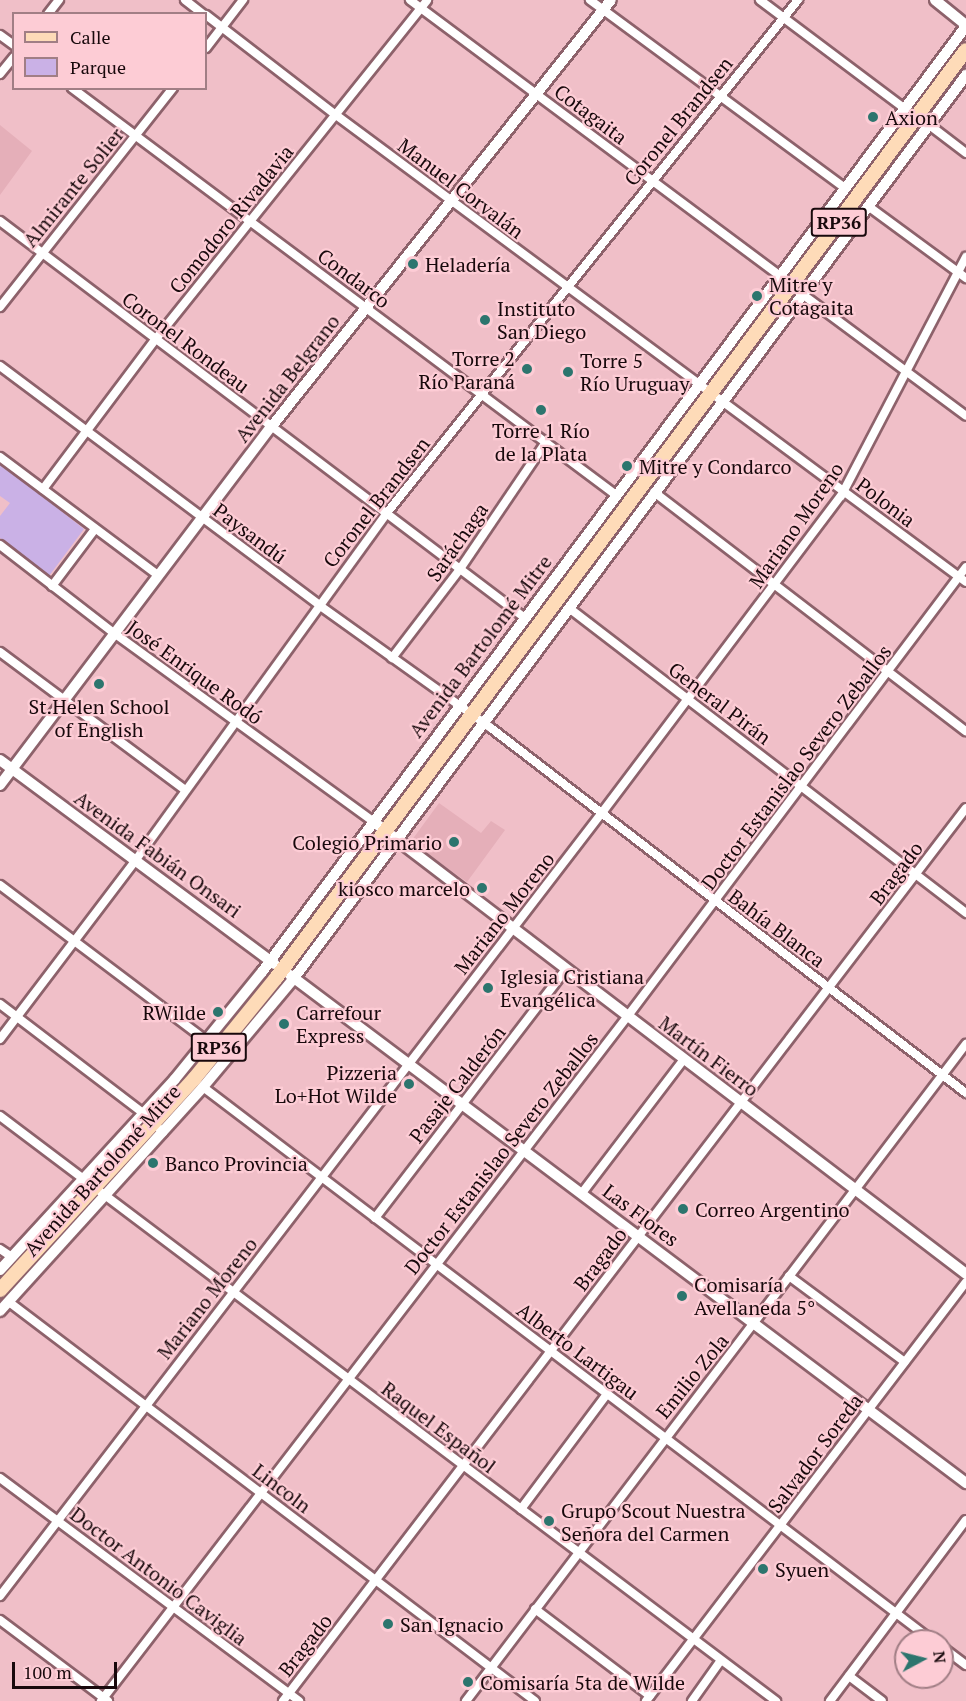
<!DOCTYPE html>
<meta charset="utf-8">
<style>
body{margin:0}
#map{position:relative;width:966px;height:1701px;overflow:hidden;background:#f0bfc8;font-family:"PT Serif",serif}
div>[style]{position:absolute}
.built>*{inset:0;background:#e5afb9}
.green>*{inset:0;background:#cab1e6}
.roads{filter:drop-shadow(2px 0 #8d626b) drop-shadow(-2px 0 #8d626b) drop-shadow(0 2px #8d626b) drop-shadow(0 -2px #8d626b)}
.minor>*{height:8px;margin:-4px;padding:0 4px;transform-origin:4px;border-radius:4px;background:#fff}
.tertiary>*{height:10px;margin:-5px;padding:0 5px;transform-origin:5px;border-radius:5px;background:#fff}
.primary>*{height:14px;margin:-7px;padding:0 7px;transform-origin:7px;border-radius:7px;background:#fedbb8}
.dots>*{width:16px;height:16px;translate:-50% -50%;box-sizing:border-box;border:3px solid #fdccd5;border-radius:50%}
span{translate:-50% -50%;white-space:nowrap;text-align:center;line-height:1.15;-webkit-text-stroke:4.5px #fdccd5;paint-order:stroke}
.shield-label span{padding:2px 4px;background:#fdccd5;border:2px solid;border-radius:4px;-webkit-text-stroke-width:0}
.shield-label{font-size:18px;color:#18090c;font-weight:700}
.street-label{font-size:20px;color:#18090c}
.poi-label{font-size:20px;color:#18090c}
.left{translate:0 -50%;text-align:left}
.right{translate:-100% -50%;text-align:right}
.legend{position:absolute;left:12px;top:12px;width:195px;height:78px;box-sizing:border-box;background:#fdccd5;border:2px solid #a17e85;margin:0;padding:8px 10px;list-style:none;font-size:18px;color:#18090c}
.legend li{display:flex;align-items:center;gap:12px;height:30px}
.legend b{width:30px;border:2px solid #a17e85}
.north{position:absolute;left:894px;top:1629px;width:60px;height:60px;box-sizing:border-box;background:#fdccd5;border:2px solid #a17e85;border-radius:50%;rotate:83deg;font-size:16px;font-weight:700;line-height:24px;text-align:center;color:#18090c}
.north::after{content:'';display:block;margin:auto;width:21px;height:27px;background:#2d756e;clip-path:polygon(50% 0,100% 100%,50% 72%,0 100%)}
.scale{position:absolute;left:12px;top:1662px;width:105px;height:27px;box-sizing:border-box;border:3px solid #18090c;border-top:0;padding-left:8px;font-size:18px;line-height:21px;white-space:nowrap;color:#18090c;-webkit-text-stroke:4px #fdccd5;paint-order:stroke}
</style>
<div id="map">
<div class="built">
<div style="clip-path:polygon(0 125px,32px 151px,0 195px)"></div>
<div style="clip-path:polygon(439px 803px,481px 833px,491px 821px,505px 830px,467px 882px,413px 844px,412px 840px)"></div>
</div>
<div class="green">
<div style="clip-path:polygon(963px 38px,965px 39px,708px 382px,708px 381px)"></div>
<div style="clip-path:polygon(966px 62px,966px 68px,722px 393px,722px 390px)"></div>
<div style="clip-path:polygon(696px 396px,472px 702px,470px 700px)"></div>
<div style="clip-path:polygon(709px 406px,486px 713px,483px 711px)"></div>
<div style="clip-path:polygon(0 463px,84px 529px,49px 576px,0 538px,0 516px,10px 503px,0 496px)"></div>
<div style="clip-path:polygon(459px 713px,462px 716px,383px 821px,380px 820px)"></div>
<div style="clip-path:polygon(474px 723px,477px 725px,397px 833px,394px 830px)"></div>
<div style="clip-path:polygon(373px 830px,376px 832px,283px 956px,281px 955px)"></div>
<div style="clip-path:polygon(269px 971px,272px 973px,211px 1049px,154px 1113px,151px 1111px)"></div>
<div style="clip-path:polygon(95px 1196px,97px 1199px,0 1304px,0 1300px)"></div>
</div>
<div class="roads">
<div class="minor">
<div style="left:185px;top:0;width:23px;rotate:38deg"></div>
<div style="left:410px;top:0;width:463px;rotate:36.7deg"></div>
<div style="left:590px;top:0;width:318px;rotate:36.4deg"></div>
<div style="left:760px;top:0;width:181px;rotate:36.9deg"></div>
<div style="left:48px;top:14px;width:18px;rotate:-52deg"></div>
<div style="left:206px;top:15px;width:164px;rotate:37.6deg"></div>
<div style="left:336px;top:115px;width:784px;rotate:36.55deg"></div>
<div style="left:0;top:35px;width:17px;rotate:36deg"></div>
<div style="left:206px;top:48px;width:61px;rotate:-52.4deg"></div>
<div style="left:0;top:74px;width:22px;rotate:-51deg"></div>
<div style="left:72px;top:88px;width:679px;rotate:36.8deg"></div>
<div style="left:928px;top:124px;width:48px;rotate:37.3deg"></div>
<div style="left:868px;top:206px;width:122px;rotate:36.3deg"></div>
<div style="left:0;top:221px;width:658px;rotate:37.1deg"></div>
<div style="left:802px;top:294px;width:204px;rotate:36.6deg"></div>
<div style="left:0;top:307px;width:279px;rotate:-51.7deg"></div>
<div style="left:0;top:366px;width:399px;rotate:36.8deg"></div>
<div style="left:319px;top:605px;width:211px;rotate:35.6deg"></div>
<div style="left:491px;top:728px;width:599px;rotate:37.54deg"></div>
<div style="left:0;top:457px;width:197px;rotate:36.8deg"></div>
<div style="left:43px;top:489px;width:186px;rotate:-53.1deg"></div>
<div style="left:155px;top:340px;width:435px;rotate:-51.3deg"></div>
<div style="left:654px;top:492px;width:393px;rotate:37.5deg"></div>
<div style="left:0;top:545px;width:144px;rotate:37.7deg"></div>
<div style="left:114px;top:633px;width:321px;rotate:36deg"></div>
<div style="left:52px;top:586px;width:71px;rotate:-53deg"></div>
<div style="left:569px;top:608px;width:501px;rotate:37.53deg"></div>
<div style="left:0;top:652px;width:231px;rotate:36.7deg"></div>
<div style="left:392px;top:658px;width:112px;rotate:-52.6deg"></div>
<div style="left:460px;top:569px;width:153px;rotate:-55.9deg"></div>
<div style="left:0;top:885px;width:259px;rotate:37deg"></div>
<div style="left:0;top:1004px;width:180px;rotate:37.3deg"></div>
<div style="left:143px;top:1113px;width:28px;rotate:44deg"></div>
<div style="left:0;top:1039px;width:223px;rotate:-52.8deg"></div>
<div style="left:135px;top:861px;width:428px;rotate:-54.1deg"></div>
<div style="left:386px;top:514px;width:659px;rotate:-51.29deg"></div>
<div style="left:203px;top:1087px;width:916px;rotate:37.2deg"></div>
<div style="left:0;top:1116px;width:972px;rotate:37.01deg"></div>
<div style="left:582px;top:1193px;width:168px;rotate:-52.7deg"></div>
<div style="left:375px;top:1218px;width:312px;rotate:-52.5deg"></div>
<div style="left:0;top:1249px;width:14px;rotate:34deg"></div>
<div style="left:789px;top:1276px;width:144px;rotate:36.6deg"></div>
<div style="left:9px;top:1302px;width:660px;rotate:37.18deg"></div>
<div style="left:0;top:1478px;width:373px;rotate:36.7deg"></div>
<div style="left:521px;top:1509px;width:144px;rotate:-53.2deg"></div>
<div style="left:0;top:1596px;width:986px;rotate:-52.46deg"></div>
<div style="left:601px;top:814px;width:398px;rotate:-53deg"></div>
<div style="left:841px;top:496px;width:270px;rotate:-62.4deg"></div>
<div style="left:535px;top:1609px;width:144px;rotate:37.1deg"></div>
<div style="left:0;top:1620px;width:135px;rotate:36.9deg"></div>
<div style="left:942px;top:1647px;width:30px;rotate:37deg"></div>
<div style="left:849px;top:1676px;width:41px;rotate:37.1deg"></div>
<div style="left:101px;top:1701px;width:863px;rotate:-52.44deg"></div>
<div style="left:627px;top:1017px;width:563px;rotate:-53.01deg"></div>
<div style="left:283px;top:1701px;width:1124px;rotate:-52.59deg"></div>
<div style="left:466px;top:1701px;width:826px;rotate:-52.73deg"></div>
<div style="left:646px;top:1701px;width:527px;rotate:-52.63deg"></div>
<div style="left:692px;top:1701px;width:50px;rotate:-54.7deg"></div>
<div style="left:830px;top:1701px;width:226px;rotate:-53.1deg"></div>
</div>
<div class="tertiary">
<div style="left:935px;top:0;width:40px;rotate:39deg"></div>
<div style="left:0;top:760px;width:342px;rotate:36.6deg"></div>
<div style="left:0;top:785px;width:450px;rotate:-52.9deg"></div>
<div style="left:272px;top:426px;width:544px;rotate:-51.49deg"></div>
<div style="left:374px;top:822px;width:745px;rotate:37.36deg"></div>
<div style="left:290px;top:975px;width:846px;rotate:36.92deg"></div>
<div style="left:0;top:1270px;width:259px;rotate:-47.5deg"></div>
<div style="left:175px;top:1079px;width:138px;rotate:-50.9deg"></div>
<div style="left:262px;top:972px;width:1179px;rotate:-53.34deg"></div>
<div style="left:0;top:1311px;width:302px;rotate:-47.8deg"></div>
<div style="left:203px;top:1087px;width:142px;rotate:-50.1deg"></div>
<div style="left:294px;top:978px;width:1126px;rotate:-53.34deg"></div>
</div>
<div class="primary">
<div style="left:0;top:1290px;width:287px;rotate:-47.4deg"></div>
<div style="left:194px;top:1079px;width:130px;rotate:-50.9deg"></div>
<div style="left:276px;top:978px;width:1156px;rotate:-53.37deg"></div>
</div>
</div>
<div class="dots">
<div style="left:873px;top:117px;background:#2d756e"></div>
<div style="left:413px;top:264px;background:#2d756e"></div>
<div style="left:757px;top:296px;background:#2d756e"></div>
<div style="left:485px;top:320px;background:#2d756e"></div>
<div style="left:527px;top:369px;background:#2d756e"></div>
<div style="left:568px;top:372px;background:#2d756e"></div>
<div style="left:541px;top:410px;background:#2d756e"></div>
<div style="left:627px;top:466px;background:#2d756e"></div>
<div style="left:99px;top:684px;background:#2d756e"></div>
<div style="left:454px;top:842px;background:#2d756e"></div>
<div style="left:482px;top:888px;background:#2d756e"></div>
<div style="left:488px;top:988px;background:#2d756e"></div>
<div style="left:218px;top:1012px;background:#2d756e"></div>
<div style="left:284px;top:1024px;background:#2d756e"></div>
<div style="left:409px;top:1084px;background:#2d756e"></div>
<div style="left:153px;top:1163px;background:#2d756e"></div>
<div style="left:683px;top:1209px;background:#2d756e"></div>
<div style="left:682px;top:1296px;background:#2d756e"></div>
<div style="left:549px;top:1521px;background:#2d756e"></div>
<div style="left:763px;top:1569px;background:#2d756e"></div>
<div style="left:388px;top:1624px;background:#2d756e"></div>
<div style="left:468px;top:1682px;background:#2d756e"></div>
</div>
<div class="shield-label">
<span style="left:839px;top:222px">RP36</span>
<span style="left:219px;top:1047px">RP36</span>
</div>
<div class="street-label">
<span style="left:591px;top:114px;rotate:37deg">Cotagaita</span>
<span style="left:678px;top:121px;rotate:-51deg">Coronel Brandsen</span>
<span style="left:73px;top:187px;rotate:-51deg">Almirante Solier</span>
<span style="left:461px;top:188px;rotate:37deg">Manuel Corvalán</span>
<span style="left:231px;top:219px;rotate:-51deg">Comodoro Rivadavia</span>
<span style="left:354px;top:278px;rotate:37deg">Condarco</span>
<span style="left:186px;top:342px;rotate:37deg">Coronel Rondeau</span>
<span style="left:287px;top:378px;rotate:-52deg">Avenida Belgrano</span>
<span style="left:376px;top:502px;rotate:-52deg">Coronel Brandsen</span>
<span style="left:886px;top:502px;rotate:37deg">Polonia</span>
<span style="left:796px;top:525px;rotate:-55deg">Mariano Moreno</span>
<span style="left:250px;top:533px;rotate:37deg">Paysandú</span>
<span style="left:457px;top:542px;rotate:-55deg">Saráchaga</span>
<span style="left:480px;top:646px;rotate:-53deg">Avenida Bartolomé Mitre</span>
<span style="left:195px;top:672px;rotate:36deg">José Enrique Rodó</span>
<span style="left:720px;top:703px;rotate:37deg">General Pirán</span>
<span style="left:796px;top:767px;rotate:-53deg">Doctor Estanislao Severo Zeballos</span>
<span style="left:158px;top:854px;rotate:36deg">Avenida Fabián Onsari</span>
<span style="left:896px;top:873px;rotate:-53deg">Bragado</span>
<span style="left:504px;top:913px;rotate:-52deg">Mariano Moreno</span>
<span style="left:777px;top:928px;rotate:37deg">Bahía Blanca</span>
<span style="left:709px;top:1056px;rotate:37deg">Martín Fierro</span>
<span style="left:457px;top:1084px;rotate:-52deg">Pasaje Calderón</span>
<span style="left:501px;top:1153px;rotate:-52deg">Doctor Estanislao Severo Zeballos</span>
<span style="left:102px;top:1170px;rotate:-48deg">Avenida Bartolomé Mitre</span>
<span style="left:641px;top:1215px;rotate:37deg">Las Flores</span>
<span style="left:600px;top:1259px;rotate:-53deg">Bragado</span>
<span style="left:207px;top:1298px;rotate:-52deg">Mariano Moreno</span>
<span style="left:578px;top:1351px;rotate:37deg">Alberto Lartigau</span>
<span style="left:692px;top:1376px;rotate:-51deg">Emilio Zola</span>
<span style="left:439px;top:1427px;rotate:37deg">Raquel Español</span>
<span style="left:815px;top:1453px;rotate:-53deg">Salvador Soreda</span>
<span style="left:282px;top:1488px;rotate:37deg">Lincoln</span>
<span style="left:159px;top:1576px;rotate:37deg">Doctor Antonio Caviglia</span>
<span style="left:305px;top:1645px;rotate:-52deg">Bragado</span>
</div>
<div class="poi-label">
<span class="left" style="left:885px;top:117px">Axion</span>
<span class="left" style="left:425px;top:264px">Heladería</span>
<span class="left" style="left:769px;top:296px">Mitre y<br>Cotagaita</span>
<span class="left" style="left:497px;top:320px">Instituto<br>San Diego</span>
<span class="right" style="left:515px;top:370px">Torre 2<br>Río Paraná</span>
<span class="left" style="left:580px;top:372px">Torre 5<br>Río Uruguay</span>
<span style="left:541px;top:442px">Torre 1 Río<br>de la Plata</span>
<span class="left" style="left:639px;top:466px">Mitre y Condarco</span>
<span style="left:99px;top:718px">St.Helen School<br>of English</span>
<span class="right" style="left:442px;top:842px">Colegio Primario</span>
<span class="right" style="left:470px;top:888px">kiosco marcelo</span>
<span class="left" style="left:500px;top:988px">Iglesia Cristiana<br>Evangélica</span>
<span class="right" style="left:206px;top:1012px">RWilde</span>
<span class="left" style="left:296px;top:1024px">Carrefour<br>Express</span>
<span class="right" style="left:397px;top:1084px">Pizzeria<br>Lo+Hot Wilde</span>
<span class="left" style="left:165px;top:1163px">Banco Provincia</span>
<span class="left" style="left:695px;top:1209px">Correo Argentino</span>
<span class="left" style="left:694px;top:1296px">Comisaría<br>Avellaneda 5°</span>
<span class="left" style="left:561px;top:1522px">Grupo Scout Nuestra<br>Señora del Carmen</span>
<span class="left" style="left:775px;top:1569px">Syuen</span>
<span class="left" style="left:400px;top:1624px">San Ignacio</span>
<span class="left" style="left:480px;top:1682px">Comisaría 5ta de Wilde</span>
</div>
<ul class="legend">
<li><b style="height:8px;background:#fedbb8"></b>Calle</li>
<li><b style="height:16px;background:#cab1e6"></b>Parque</li>
</ul>
<div class="north">N</div>
<div class="scale">100 m</div>
</div>
